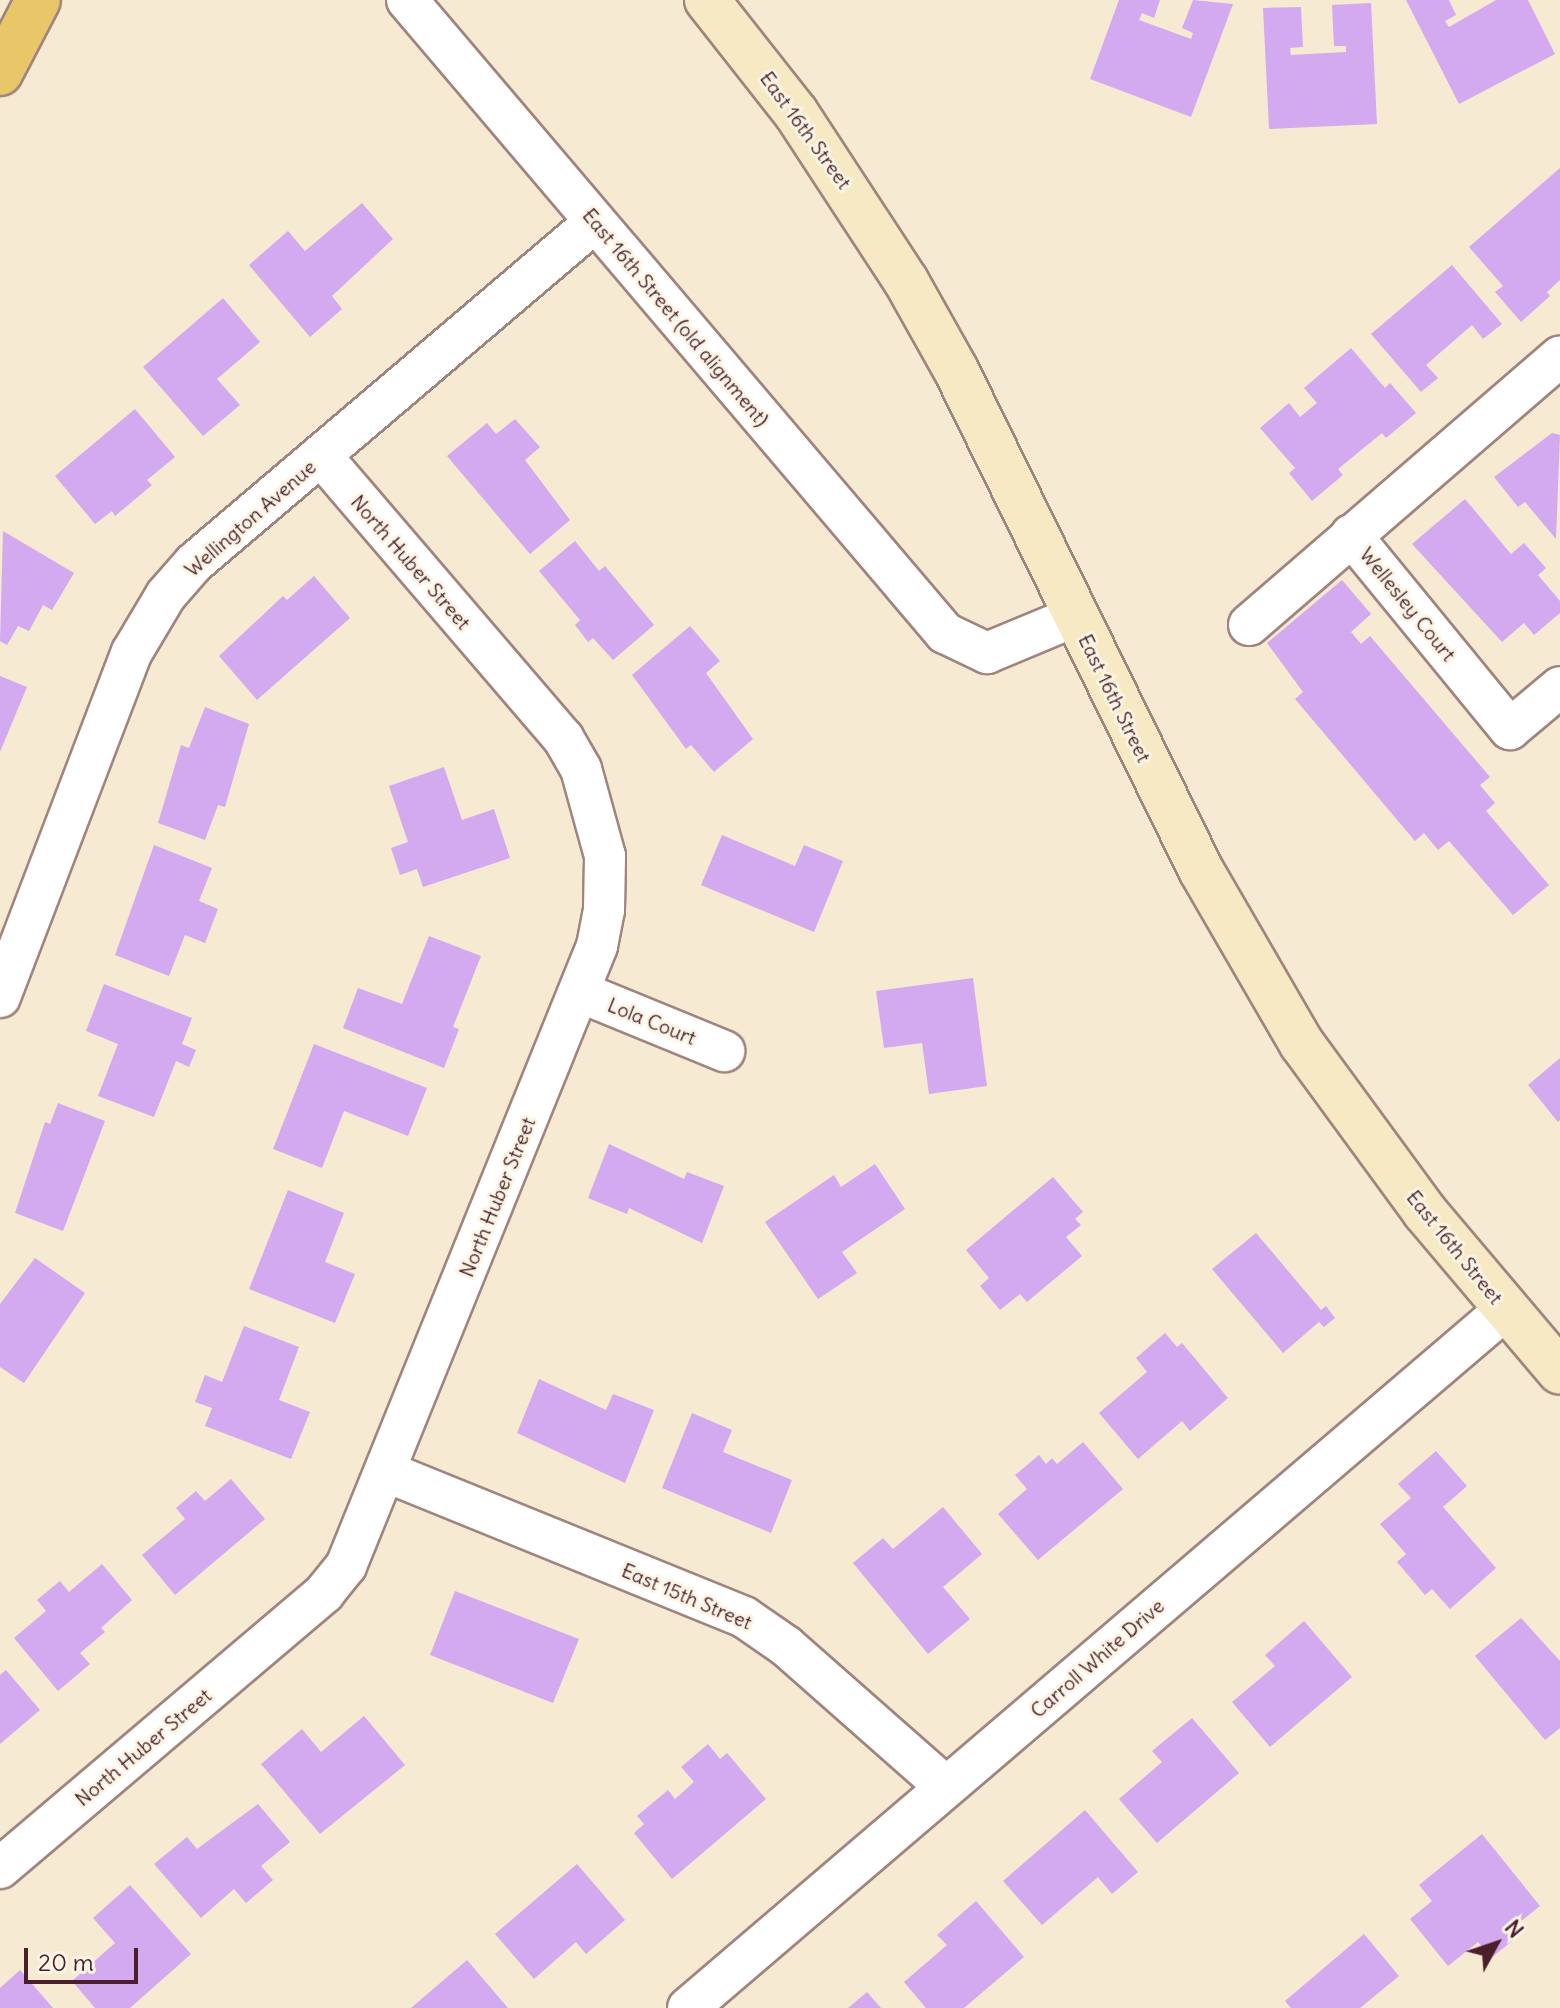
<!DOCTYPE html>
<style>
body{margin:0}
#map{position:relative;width:1560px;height:2008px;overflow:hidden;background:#f6ead2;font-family:Delius,sans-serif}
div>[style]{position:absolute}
.building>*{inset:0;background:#d3aaf0}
.roads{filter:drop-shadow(2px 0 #a0847e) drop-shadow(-2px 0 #a0847e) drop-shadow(0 2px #a0847e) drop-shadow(0 -2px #a0847e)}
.street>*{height:40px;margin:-20px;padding:0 20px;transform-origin:20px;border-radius:20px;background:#fff}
.secondary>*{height:44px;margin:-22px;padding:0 22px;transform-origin:22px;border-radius:22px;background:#f6e9c3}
.highway>*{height:44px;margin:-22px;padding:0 22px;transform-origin:22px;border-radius:22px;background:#e9c769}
span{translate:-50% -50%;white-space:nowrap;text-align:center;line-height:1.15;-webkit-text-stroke:6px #fcf5e5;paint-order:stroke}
.street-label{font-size:20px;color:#4a1f2b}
.north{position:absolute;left:1456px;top:1904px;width:80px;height:80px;-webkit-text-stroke:6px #fcf5e5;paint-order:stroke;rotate:50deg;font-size:22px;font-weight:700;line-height:32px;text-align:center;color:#4a1f2b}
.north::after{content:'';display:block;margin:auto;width:28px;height:36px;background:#4a1f2b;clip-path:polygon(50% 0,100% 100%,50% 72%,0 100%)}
.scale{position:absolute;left:24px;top:1948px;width:114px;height:36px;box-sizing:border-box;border:4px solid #4a1f2b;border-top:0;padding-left:10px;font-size:24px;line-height:28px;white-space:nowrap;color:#4a1f2b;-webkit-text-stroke:6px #fcf5e5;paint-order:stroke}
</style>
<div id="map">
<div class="building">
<div style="clip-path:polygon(1119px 0,1160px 0,1154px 18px,1142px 13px,1139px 20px,1191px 39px,1193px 33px,1182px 28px,1193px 0,1233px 4px,1191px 117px,1090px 79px)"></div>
<div style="clip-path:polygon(1406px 0,1449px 0,1456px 15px,1445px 21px,1449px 27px,1496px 0,1528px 0,1555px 54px,1459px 104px)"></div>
<div style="clip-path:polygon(1371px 3px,1377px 124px,1269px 129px,1263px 8px,1301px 7px,1303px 47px,1290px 48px,1291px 55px,1346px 52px,1346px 46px,1334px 46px,1332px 5px)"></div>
<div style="clip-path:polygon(1560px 168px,1560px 280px,1547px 292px,1550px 296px,1521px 322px,1495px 292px,1503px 286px,1469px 247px)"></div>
<div style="clip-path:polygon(362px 203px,393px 239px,332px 296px,342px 309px,310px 337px,249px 265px,288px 231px,305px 251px)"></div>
<div style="clip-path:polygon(1452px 265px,1502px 324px,1483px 339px,1472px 325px,1426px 365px,1438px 378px,1421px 392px,1371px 334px)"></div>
<div style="clip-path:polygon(223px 298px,260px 342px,217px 379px,240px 405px,203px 436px,143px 367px)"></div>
<div style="clip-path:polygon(1351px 348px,1385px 388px,1390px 383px,1416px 413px,1386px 438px,1382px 433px,1338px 469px,1343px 475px,1312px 501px,1289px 473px,1295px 468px,1260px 428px,1289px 403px,1300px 417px,1317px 403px,1304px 388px)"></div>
<div style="clip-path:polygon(135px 409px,175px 457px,147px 480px,152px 485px,115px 516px,112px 511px,95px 524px,55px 476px)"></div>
<div style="clip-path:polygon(515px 419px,540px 447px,525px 460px,570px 520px,530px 554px,447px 456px,487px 423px,496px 434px)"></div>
<div style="clip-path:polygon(1552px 433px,1560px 435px,1556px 539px,1525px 502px,1518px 507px,1494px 477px)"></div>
<div style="clip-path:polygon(1465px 499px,1511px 554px,1524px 543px,1546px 568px,1538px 575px,1560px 601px,1560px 613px,1534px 635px,1524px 623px,1502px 642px,1412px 544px)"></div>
<div style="clip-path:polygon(3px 531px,74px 573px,52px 610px,43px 605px,29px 631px,18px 626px,7px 645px,0 641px)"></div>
<div style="clip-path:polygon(575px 541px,599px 571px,605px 566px,654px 625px,613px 660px,593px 638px,588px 642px,575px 625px,580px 620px,539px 571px)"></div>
<div style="clip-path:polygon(314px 576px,350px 618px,257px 700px,219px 656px,283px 596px,287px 600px)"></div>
<div style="clip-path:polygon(1342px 580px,1371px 614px,1351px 632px,1361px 644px,1370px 636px,1490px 777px,1480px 785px,1495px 803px,1486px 811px,1549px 885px,1513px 915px,1449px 841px,1438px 850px,1424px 833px,1415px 841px,1295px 699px,1303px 692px,1267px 643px)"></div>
<div style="clip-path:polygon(690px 626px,720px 661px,706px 673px,753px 739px,714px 772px,691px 745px,686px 749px,632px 675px)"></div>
<div style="clip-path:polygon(0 676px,27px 687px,0 752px)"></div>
<div style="clip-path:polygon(205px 707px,249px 724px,225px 807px,218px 805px,205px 840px,158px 823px,181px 745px,189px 748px)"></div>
<div style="clip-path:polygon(444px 767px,462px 820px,494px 809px,510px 858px,423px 887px,417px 869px,400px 875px,391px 848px,408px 842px,389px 786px)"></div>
<div style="clip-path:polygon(722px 835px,795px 866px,804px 845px,843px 861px,814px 932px,701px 885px)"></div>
<div style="clip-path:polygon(154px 845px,212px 868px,199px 901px,218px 909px,205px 943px,185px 935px,169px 976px,115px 955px)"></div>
<div style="clip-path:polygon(429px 936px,481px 956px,453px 1027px,459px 1029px,444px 1068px,343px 1028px,358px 988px,402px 1004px)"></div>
<div style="clip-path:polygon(973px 978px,987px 1086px,929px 1094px,922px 1043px,884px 1048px,876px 991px)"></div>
<div style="clip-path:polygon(104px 984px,192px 1018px,182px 1044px,196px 1050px,189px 1067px,176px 1061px,154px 1117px,98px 1096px,118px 1044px,86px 1031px)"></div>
<div style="clip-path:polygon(314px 1044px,427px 1088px,408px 1136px,344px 1111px,322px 1168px,273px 1149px)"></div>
<div style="clip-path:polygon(1560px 1058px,1560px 1120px,1558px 1122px,1528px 1085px)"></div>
<div style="clip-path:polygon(58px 1103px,105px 1121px,63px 1231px,15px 1213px,45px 1122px,50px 1124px)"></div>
<div style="clip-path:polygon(609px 1144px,684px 1179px,687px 1172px,724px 1186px,702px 1243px,629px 1208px,627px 1214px,588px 1198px)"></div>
<div style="clip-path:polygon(875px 1164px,905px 1209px,842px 1252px,857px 1273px,818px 1299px,765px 1222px,834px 1175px,841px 1187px)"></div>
<div style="clip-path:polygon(1053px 1177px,1083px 1212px,1075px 1219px,1081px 1225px,1066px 1237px,1082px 1256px,1027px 1302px,1020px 1294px,1000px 1310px,980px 1286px,989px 1278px,966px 1250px)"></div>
<div style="clip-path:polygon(288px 1190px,344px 1213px,325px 1262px,355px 1274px,335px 1323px,249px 1289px)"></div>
<div style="clip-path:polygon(1256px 1233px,1321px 1310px,1326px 1306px,1335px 1318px,1324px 1327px,1319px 1322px,1283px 1353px,1212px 1269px)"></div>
<div style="clip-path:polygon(35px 1258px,85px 1293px,24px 1383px,0 1367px,0 1304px)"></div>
<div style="clip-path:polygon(244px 1326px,299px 1347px,279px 1400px,310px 1412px,291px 1459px,205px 1426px,212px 1408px,195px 1402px,205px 1375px,222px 1382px)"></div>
<div style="clip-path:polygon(1165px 1333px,1177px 1347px,1182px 1343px,1228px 1398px,1190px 1431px,1182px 1421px,1138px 1459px,1099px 1413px,1147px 1372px,1136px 1358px)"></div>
<div style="clip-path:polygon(539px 1379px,606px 1410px,613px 1394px,654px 1410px,625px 1483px,517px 1433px)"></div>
<div style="clip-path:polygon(692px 1413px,732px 1430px,723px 1452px,792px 1480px,771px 1533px,662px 1488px)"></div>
<div style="clip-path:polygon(1083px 1442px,1123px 1489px,1038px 1560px,998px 1514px,1027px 1489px,1015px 1475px,1039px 1455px,1046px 1464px,1052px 1458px,1057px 1464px)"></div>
<div style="clip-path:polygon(1436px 1451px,1467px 1486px,1443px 1507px,1496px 1568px,1450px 1609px,1432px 1589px,1425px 1595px,1397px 1562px,1406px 1554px,1380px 1524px,1411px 1498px,1398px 1484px)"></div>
<div style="clip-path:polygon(231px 1479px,265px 1519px,175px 1595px,142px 1555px,185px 1519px,176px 1508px,196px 1491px,205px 1501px)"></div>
<div style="clip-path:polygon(943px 1507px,982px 1554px,943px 1587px,970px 1619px,928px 1654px,853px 1563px,883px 1538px,893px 1549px)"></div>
<div style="clip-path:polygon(102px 1564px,132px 1600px,101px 1628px,105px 1632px,80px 1653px,90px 1664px,58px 1691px,14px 1638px,46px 1611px,37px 1600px,60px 1581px,69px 1592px)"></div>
<div style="clip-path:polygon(455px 1591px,579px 1639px,553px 1703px,430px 1655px)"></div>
<div style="clip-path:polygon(1521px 1618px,1560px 1661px,1560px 1728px,1545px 1740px,1475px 1656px)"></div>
<div style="clip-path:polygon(1304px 1621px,1352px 1677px,1270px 1747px,1232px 1702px,1275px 1666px,1265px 1655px)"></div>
<div style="clip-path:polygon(6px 1670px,40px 1710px,0 1744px,0 1675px)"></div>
<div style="clip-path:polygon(364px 1716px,405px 1765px,320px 1834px,261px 1764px,302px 1729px,321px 1752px)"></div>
<div style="clip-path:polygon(1192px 1718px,1239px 1773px,1157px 1843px,1119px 1799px,1162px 1762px,1152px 1751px)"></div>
<div style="clip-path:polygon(708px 1744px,720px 1759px,727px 1753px,766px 1799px,672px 1879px,634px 1833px,644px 1824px,637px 1816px,668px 1790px,675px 1799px,694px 1782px,681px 1767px)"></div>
<div style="clip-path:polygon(258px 1804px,290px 1842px,261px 1866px,273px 1880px,246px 1903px,234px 1889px,201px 1918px,154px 1864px,187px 1837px,197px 1849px)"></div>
<div style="clip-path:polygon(1085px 1810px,1138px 1872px,1112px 1894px,1098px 1877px,1042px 1925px,1003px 1881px)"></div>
<div style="clip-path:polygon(1482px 1834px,1540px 1906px,1515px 1926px,1521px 1934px,1491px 1958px,1478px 1942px,1448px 1966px,1410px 1919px,1432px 1901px,1419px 1885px)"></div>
<div style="clip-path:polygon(577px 1864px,625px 1920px,586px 1954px,576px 1942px,534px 1979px,495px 1934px)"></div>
<div style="clip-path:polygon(130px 1885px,191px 1954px,130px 2008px,95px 2008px,72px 1981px,115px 1943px,93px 1918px)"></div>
<div style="clip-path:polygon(976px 1901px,1024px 1957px,964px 2008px,926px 2008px,904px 1982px,947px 1945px,937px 1935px)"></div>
<div style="clip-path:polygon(1364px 1934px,1399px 1976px,1360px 2008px,1291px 2008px,1285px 2001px)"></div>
<div style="clip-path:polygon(467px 1960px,508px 2008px,411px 2008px)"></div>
<div style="clip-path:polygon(20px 1970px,53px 2008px,0 2008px,0 1988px)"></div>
<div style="clip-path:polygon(867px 1992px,881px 2008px,848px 2008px)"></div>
</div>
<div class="roads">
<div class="street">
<div style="left:407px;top:0;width:831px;rotate:49.64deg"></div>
<div style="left:945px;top:633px;width:47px;rotate:25.5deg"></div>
<div style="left:987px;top:653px;width:96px;rotate:-22.6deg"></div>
<div style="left:1351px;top:535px;width:251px;rotate:50.7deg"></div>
<div style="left:1510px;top:729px;width:65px;rotate:-40deg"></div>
<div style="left:1249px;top:625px;width:411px;rotate:-40.8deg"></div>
<div style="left:580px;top:992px;width:156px;rotate:22.3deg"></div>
<div style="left:0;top:997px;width:369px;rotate:-69.1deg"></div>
<div style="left:132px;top:652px;width:66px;rotate:-59.2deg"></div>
<div style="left:166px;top:595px;width:43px;rotate:-48.8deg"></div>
<div style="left:194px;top:563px;width:526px;rotate:-40.38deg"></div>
<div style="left:387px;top:1472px;width:385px;rotate:22.1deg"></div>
<div style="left:744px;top:1617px;width:51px;rotate:34.6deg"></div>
<div style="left:786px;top:1646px;width:213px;rotate:41.4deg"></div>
<div style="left:0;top:1868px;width:425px;rotate:-40.3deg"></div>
<div style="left:324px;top:1593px;width:35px;rotate:-51deg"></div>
<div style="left:346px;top:1566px;width:669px;rotate:-67.96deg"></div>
<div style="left:597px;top:946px;width:37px;rotate:-79deg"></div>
<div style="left:604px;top:910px;width:54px;rotate:-88.9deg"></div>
<div style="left:605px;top:856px;width:90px;rotate:-105.4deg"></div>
<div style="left:581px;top:769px;width:36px;rotate:-120deg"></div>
<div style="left:563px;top:738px;width:372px;rotate:-130.6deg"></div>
<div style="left:688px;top:2008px;width:1076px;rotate:-40.51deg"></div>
</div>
<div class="secondary">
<div style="left:707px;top:0;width:144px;rotate:51.8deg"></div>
<div style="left:796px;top:113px;width:201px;rotate:56.8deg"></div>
<div style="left:906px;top:281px;width:102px;rotate:60.7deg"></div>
<div style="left:956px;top:370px;width:557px;rotate:63.9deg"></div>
<div style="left:1201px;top:870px;width:201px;rotate:59.9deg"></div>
<div style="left:1302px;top:1044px;width:208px;rotate:53.8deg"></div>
<div style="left:1425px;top:1212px;width:209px;rotate:49.8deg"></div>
</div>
<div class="highway">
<div style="left:0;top:73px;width:82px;rotate:-62.5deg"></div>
</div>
</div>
<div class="street-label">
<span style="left:806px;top:130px;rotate:54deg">East 16th Street</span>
<span style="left:676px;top:317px;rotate:50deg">East 16th Street (old alignment)</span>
<span style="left:250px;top:518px;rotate:-41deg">Wellington Avenue</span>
<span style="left:411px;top:562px;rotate:49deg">North Huber Street</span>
<span style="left:1408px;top:604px;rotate:51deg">Wellesley Court</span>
<span style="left:1115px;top:698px;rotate:64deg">East 16th Street</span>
<span style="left:652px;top:1021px;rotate:22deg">Lola Court</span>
<span style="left:497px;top:1197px;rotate:-68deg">North Huber Street</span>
<span style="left:1455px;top:1247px;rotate:51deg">East 16th Street</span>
<span style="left:687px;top:1596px;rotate:23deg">East 15th Street</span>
<span style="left:1097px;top:1658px;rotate:-41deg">Carroll White Drive</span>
<span style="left:143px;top:1747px;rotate:-40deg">North Huber Street</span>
</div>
<div class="north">N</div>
<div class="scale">20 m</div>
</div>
